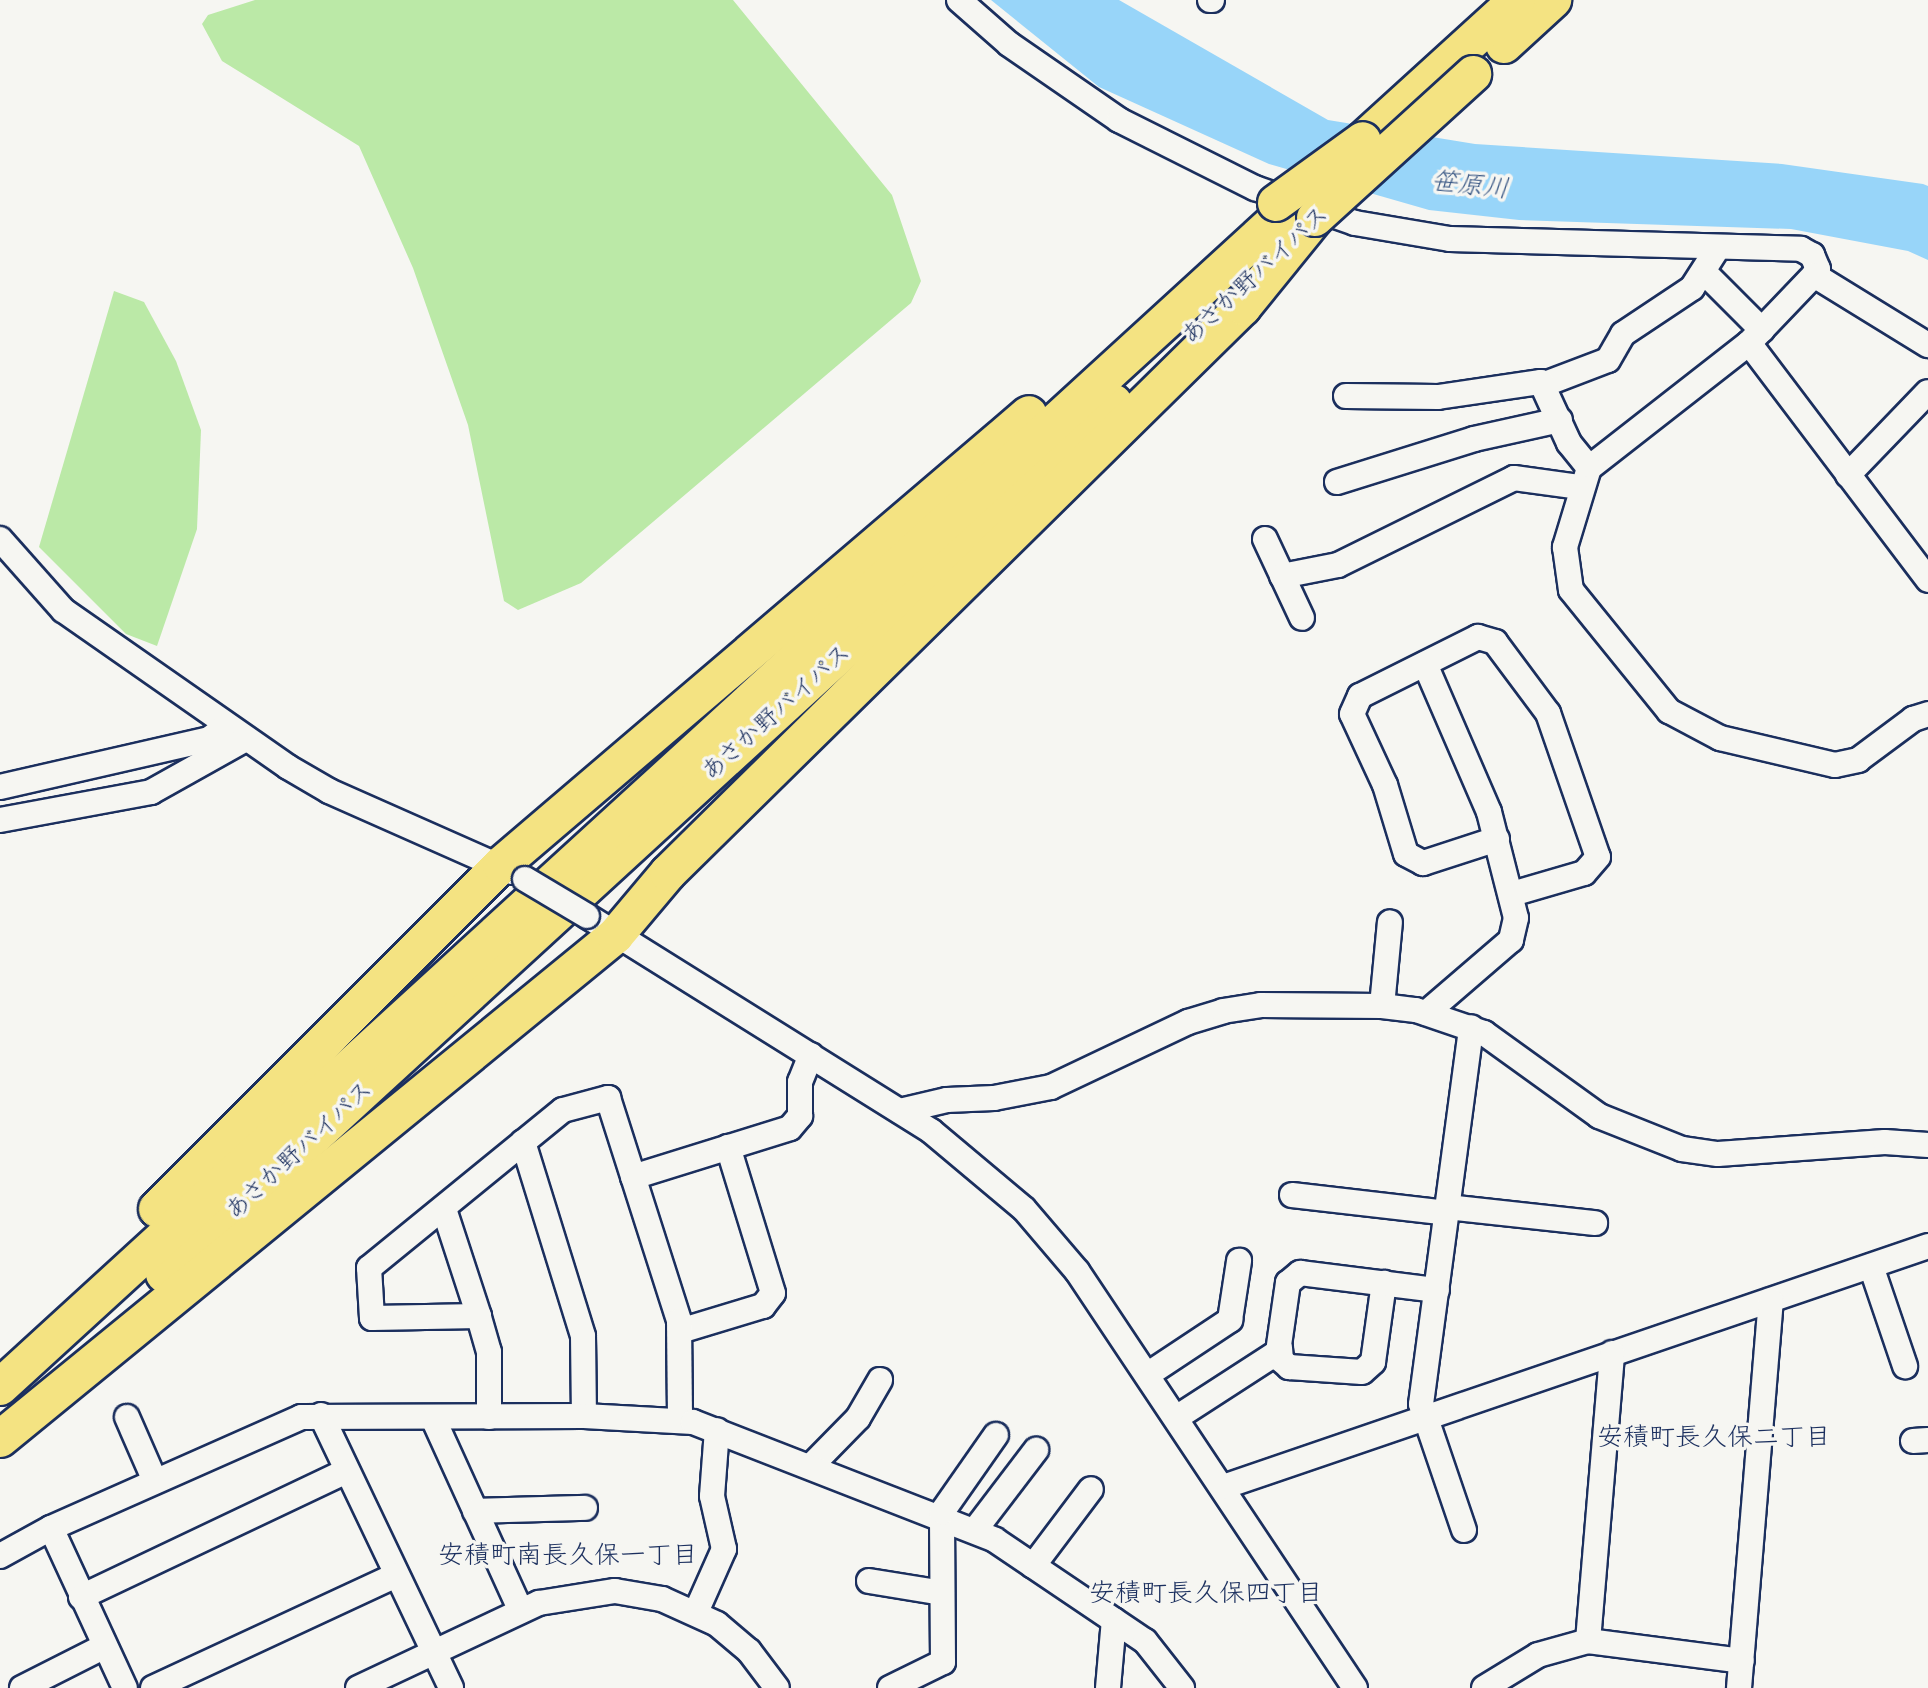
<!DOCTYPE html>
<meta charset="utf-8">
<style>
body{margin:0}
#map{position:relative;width:1928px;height:1688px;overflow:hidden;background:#f6f6f2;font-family:"Balsamiq Sans","Klee One",sans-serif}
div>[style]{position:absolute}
.green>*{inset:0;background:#bbe9a7}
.water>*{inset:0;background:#98d5f9}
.roads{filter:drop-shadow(2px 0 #1b2f5e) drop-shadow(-2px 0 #1b2f5e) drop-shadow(0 2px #1b2f5e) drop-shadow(0 -2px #1b2f5e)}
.minor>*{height:24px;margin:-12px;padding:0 12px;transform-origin:12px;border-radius:12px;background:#f6f6f2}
.highway>*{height:36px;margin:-18px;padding:0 18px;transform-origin:18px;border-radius:18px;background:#f4e382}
.bridges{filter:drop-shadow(2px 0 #1b2f5e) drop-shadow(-2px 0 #1b2f5e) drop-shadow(0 2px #1b2f5e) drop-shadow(0 -2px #1b2f5e)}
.minor-bridge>*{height:24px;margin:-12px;padding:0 12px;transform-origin:12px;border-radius:12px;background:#f6f6f2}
.highway-bridge>*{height:36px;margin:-18px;padding:0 18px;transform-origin:18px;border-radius:18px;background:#f4e382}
span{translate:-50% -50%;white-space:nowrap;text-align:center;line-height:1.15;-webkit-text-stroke:7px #f6f6f2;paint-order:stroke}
.street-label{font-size:24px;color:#1b2f5e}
.water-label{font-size:26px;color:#3a5885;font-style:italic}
.neighbourhood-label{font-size:26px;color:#1b2f5e}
</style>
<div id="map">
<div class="green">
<div style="clip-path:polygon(255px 0,733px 0,892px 195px,921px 281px,911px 303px,581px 583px,518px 610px,504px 601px,468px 425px,413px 268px,359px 146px,222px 61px,202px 24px,208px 15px)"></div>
<div style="clip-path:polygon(114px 291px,144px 302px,176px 361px,201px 430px,197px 529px,157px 646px,126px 634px,39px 547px)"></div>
</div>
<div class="water">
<div style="clip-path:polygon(991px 0,1119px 0,1328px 120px,1475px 144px,1782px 164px,1923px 184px,1928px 186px,1928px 260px,1908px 251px,1791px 229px,1519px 220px,1429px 210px,1269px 164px,1099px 87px)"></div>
</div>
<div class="roads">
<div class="minor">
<div style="left:959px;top:0;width:67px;rotate:41.3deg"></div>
<div style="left:1009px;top:44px;width:134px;rotate:34.6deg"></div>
<div style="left:1119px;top:120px;width:152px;rotate:26.6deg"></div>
<div style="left:1255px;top:188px;width:106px;rotate:19.3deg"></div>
<div style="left:1355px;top:223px;width:96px;rotate:9.6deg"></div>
<div style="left:1450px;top:239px;width:351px;rotate:1.6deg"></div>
<div style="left:1801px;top:249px;width:13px;rotate:29deg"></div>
<div style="left:1812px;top:255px;width:15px;rotate:67deg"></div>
<div style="left:1818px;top:269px;width:7px;rotate:124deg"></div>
<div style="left:1814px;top:275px;width:94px;rotate:133.7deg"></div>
<div style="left:1749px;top:343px;width:203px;rotate:142deg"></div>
<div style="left:1589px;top:468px;width:83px;rotate:106.9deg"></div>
<div style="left:1565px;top:547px;width:43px;rotate:82.1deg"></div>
<div style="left:1571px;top:590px;width:156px;rotate:51deg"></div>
<div style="left:1669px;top:711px;width:58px;rotate:27.9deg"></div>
<div style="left:1720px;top:738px;width:118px;rotate:13.2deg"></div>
<div style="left:1835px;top:765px;width:24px;rotate:-12deg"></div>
<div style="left:1858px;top:760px;width:69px;rotate:-36.7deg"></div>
<div style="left:1913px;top:719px;width:16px;rotate:-18deg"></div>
<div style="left:1210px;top:0;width:2px"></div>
<div style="left:1704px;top:272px;width:82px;rotate:45deg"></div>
<div style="left:1814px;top:275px;width:134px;rotate:31.6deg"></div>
<div style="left:1749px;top:343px;width:297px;rotate:52.9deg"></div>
<div style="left:1545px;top:384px;width:67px;rotate:-20.9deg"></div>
<div style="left:1608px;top:360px;width:30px;rotate:-60deg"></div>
<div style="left:1623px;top:334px;width:83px;rotate:-33.7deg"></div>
<div style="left:1692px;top:288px;width:46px;rotate:-57.3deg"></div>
<div style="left:1346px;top:396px;width:92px;rotate:0.6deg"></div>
<div style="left:1438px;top:397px;width:104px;rotate:-8.3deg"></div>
<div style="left:1541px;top:382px;width:67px;rotate:65.3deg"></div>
<div style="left:1569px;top:443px;width:32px;rotate:51deg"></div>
<div style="left:1848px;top:475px;width:115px;rotate:-46.1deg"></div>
<div style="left:1337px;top:482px;width:144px;rotate:-17.4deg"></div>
<div style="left:1474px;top:439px;width:88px;rotate:-12.5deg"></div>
<div style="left:0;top:539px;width:95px;rotate:48.4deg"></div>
<div style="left:63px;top:610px;width:274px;rotate:34.9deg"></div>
<div style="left:288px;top:767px;width:48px;rotate:30.3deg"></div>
<div style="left:329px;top:791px;width:200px;rotate:23.9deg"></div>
<div style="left:1265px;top:539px;width:87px;rotate:64.9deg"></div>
<div style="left:1282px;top:576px;width:57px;rotate:-11.1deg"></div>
<div style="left:1338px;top:565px;width:196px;rotate:-26.3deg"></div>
<div style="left:1514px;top:478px;width:67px;rotate:7.8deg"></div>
<div style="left:1425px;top:664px;width:161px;rotate:66.6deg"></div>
<div style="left:1489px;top:812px;width:109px;rotate:75.7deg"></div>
<div style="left:1516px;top:918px;width:23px;rotate:103deg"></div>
<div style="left:1511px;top:940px;width:112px;rotate:139.3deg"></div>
<div style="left:0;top:787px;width:214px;rotate:-12.9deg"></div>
<div style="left:209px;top:739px;width:21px;rotate:-37deg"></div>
<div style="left:0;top:820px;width:154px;rotate:-10.5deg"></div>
<div style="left:151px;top:792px;width:109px;rotate:-29.2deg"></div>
<div style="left:1497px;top:839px;width:78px;rotate:162deg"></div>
<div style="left:1423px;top:863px;width:19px;rotate:-152deg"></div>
<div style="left:1406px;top:854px;width:72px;rotate:-106.9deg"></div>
<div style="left:1385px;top:785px;width:78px;rotate:-114.9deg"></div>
<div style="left:1352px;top:714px;width:20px;rotate:-66deg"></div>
<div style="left:1360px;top:696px;width:132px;rotate:-26.6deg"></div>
<div style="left:1478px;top:637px;width:18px;rotate:16deg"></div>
<div style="left:1495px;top:642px;width:89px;rotate:53.3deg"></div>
<div style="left:1548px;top:713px;width:152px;rotate:70.9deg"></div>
<div style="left:1598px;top:857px;width:21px;rotate:131deg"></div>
<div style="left:1584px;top:873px;width:75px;rotate:163.7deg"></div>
<div style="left:587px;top:916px;width:406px;rotate:32deg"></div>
<div style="left:931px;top:1131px;width:121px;rotate:40deg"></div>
<div style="left:1024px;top:1209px;width:82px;rotate:49.5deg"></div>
<div style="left:1077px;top:1271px;width:501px;rotate:56.31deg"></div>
<div style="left:1382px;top:1006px;width:84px;rotate:-84.6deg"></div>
<div style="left:900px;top:1111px;width:48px;rotate:-13.2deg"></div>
<div style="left:947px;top:1100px;width:47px;rotate:-2.4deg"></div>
<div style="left:994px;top:1098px;width:58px;rotate:-10.9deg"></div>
<div style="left:1051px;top:1087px;width:152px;rotate:-25.4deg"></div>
<div style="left:1188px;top:1022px;width:37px;rotate:-17deg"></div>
<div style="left:1223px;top:1011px;width:38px;rotate:-9deg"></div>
<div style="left:1261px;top:1005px;width:121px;rotate:0.5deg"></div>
<div style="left:1382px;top:1006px;width:34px;rotate:7deg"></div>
<div style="left:1416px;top:1010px;width:72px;rotate:18.7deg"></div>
<div style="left:1484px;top:1033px;width:142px;rotate:35.8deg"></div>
<div style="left:1599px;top:1116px;width:89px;rotate:21.7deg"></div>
<div style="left:1682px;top:1149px;width:36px;rotate:8deg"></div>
<div style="left:1718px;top:1154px;width:167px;rotate:-4.1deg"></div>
<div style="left:1885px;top:1142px;width:43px;rotate:4deg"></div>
<div style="left:523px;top:1142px;width:203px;rotate:72.8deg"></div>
<div style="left:583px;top:1336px;width:80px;rotate:89.3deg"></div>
<div style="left:633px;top:1177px;width:164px;rotate:-17.3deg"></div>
<div style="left:790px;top:1128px;width:16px;rotate:-50deg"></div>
<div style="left:800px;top:1116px;width:34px;rotate:-90deg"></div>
<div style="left:800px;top:1082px;width:29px;rotate:-68deg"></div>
<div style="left:1292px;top:1195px;width:156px;rotate:6.6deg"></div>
<div style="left:1447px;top:1207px;width:149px;rotate:6.2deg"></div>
<div style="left:444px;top:1209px;width:113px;rotate:71.9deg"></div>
<div style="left:1871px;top:1266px;width:106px;rotate:71.2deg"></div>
<div style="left:680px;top:1331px;width:87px;rotate:-16.8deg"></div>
<div style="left:763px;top:1306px;width:16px;rotate:-52deg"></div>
<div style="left:773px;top:1293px;width:153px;rotate:-107.1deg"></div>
<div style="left:1280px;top:1348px;width:12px;rotate:85deg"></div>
<div style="left:1281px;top:1360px;width:11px;rotate:41deg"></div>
<div style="left:1289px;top:1367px;width:73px;rotate:3.9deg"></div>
<div style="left:1362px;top:1372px;width:15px;rotate:-42deg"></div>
<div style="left:1373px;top:1362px;width:80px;rotate:-82.1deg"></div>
<div style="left:1147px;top:1375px;width:100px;rotate:-33.5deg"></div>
<div style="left:1230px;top:1320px;width:60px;rotate:-81.3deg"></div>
<div style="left:321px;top:1415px;width:302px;rotate:64.5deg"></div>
<div style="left:127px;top:1417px;width:70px;rotate:66.4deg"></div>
<div style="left:489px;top:1417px;width:65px;rotate:-90deg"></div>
<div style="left:489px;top:1352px;width:37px;rotate:-106deg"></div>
<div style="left:479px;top:1316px;width:107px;rotate:178.9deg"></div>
<div style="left:372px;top:1318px;width:50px;rotate:-93.4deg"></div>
<div style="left:369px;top:1268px;width:250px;rotate:-39.2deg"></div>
<div style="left:563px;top:1110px;width:47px;rotate:-14.9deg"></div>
<div style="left:608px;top:1098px;width:234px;rotate:72.3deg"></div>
<div style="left:679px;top:1321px;width:100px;rotate:89.4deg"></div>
<div style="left:433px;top:1418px;width:212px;rotate:65.5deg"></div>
<div style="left:1176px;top:1418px;width:121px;rotate:-32.9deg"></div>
<div style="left:1278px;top:1352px;width:70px;rotate:-81.8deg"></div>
<div style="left:1288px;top:1283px;width:16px;rotate:-40deg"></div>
<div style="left:1300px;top:1273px;width:138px;rotate:7.1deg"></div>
<div style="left:1913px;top:1441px;width:15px;rotate:-4deg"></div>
<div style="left:811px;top:1466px;width:67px;rotate:-45.6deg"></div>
<div style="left:858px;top:1418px;width:44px;rotate:-59.9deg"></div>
<div style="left:1223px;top:1487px;width:745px;rotate:-18.87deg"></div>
<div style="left:475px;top:1511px;width:110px;rotate:-1.6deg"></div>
<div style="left:51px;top:1528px;width:176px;rotate:65.2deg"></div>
<div style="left:975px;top:1530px;width:101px;rotate:-52.7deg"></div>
<div style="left:1464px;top:1530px;width:133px;rotate:-108.8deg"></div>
<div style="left:1421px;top:1404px;width:380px;rotate:-82.4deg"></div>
<div style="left:0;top:1556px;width:58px;rotate:-28.8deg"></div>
<div style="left:51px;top:1528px;width:274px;rotate:-23.9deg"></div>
<div style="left:301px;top:1417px;width:283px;rotate:-0.2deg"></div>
<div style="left:584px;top:1416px;width:109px;rotate:3.2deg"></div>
<div style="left:693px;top:1422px;width:324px;rotate:21.3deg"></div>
<div style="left:995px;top:1540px;width:181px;rotate:34deg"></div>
<div style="left:1145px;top:1641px;width:60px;rotate:51.8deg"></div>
<div style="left:1033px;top:1566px;width:96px;rotate:-53deg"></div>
<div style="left:869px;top:1581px;width:74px;rotate:9.3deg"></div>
<div style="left:81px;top:1597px;width:293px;rotate:-25.4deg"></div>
<div style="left:696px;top:1612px;width:69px;rotate:-66deg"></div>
<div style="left:724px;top:1549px;width:54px;rotate:-102.8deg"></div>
<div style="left:712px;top:1496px;width:66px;rotate:-85.7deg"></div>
<div style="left:1588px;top:1641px;width:289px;rotate:-85.2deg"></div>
<div style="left:22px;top:1688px;width:93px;rotate:-26.8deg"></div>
<div style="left:153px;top:1688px;width:268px;rotate:-24.9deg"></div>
<div style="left:358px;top:1688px;width:200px;rotate:-25.2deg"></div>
<div style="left:539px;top:1603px;width:77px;rotate:-9deg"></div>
<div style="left:615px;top:1591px;width:48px;rotate:9.7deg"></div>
<div style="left:662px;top:1599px;width:60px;rotate:24.4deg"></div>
<div style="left:717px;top:1624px;width:42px;rotate:40.2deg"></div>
<div style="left:749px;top:1651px;width:46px;rotate:52.9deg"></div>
<div style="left:890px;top:1688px;width:59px;rotate:-26.1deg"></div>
<div style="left:943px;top:1662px;width:150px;rotate:-90.4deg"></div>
<div style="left:942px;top:1512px;width:94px;rotate:-55deg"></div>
<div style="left:1108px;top:1688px;width:68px;rotate:-85deg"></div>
<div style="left:1484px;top:1688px;width:63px;rotate:-31.4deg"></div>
<div style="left:1538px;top:1655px;width:52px;rotate:-15.6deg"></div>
<div style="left:1588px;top:1641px;width:155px;rotate:7.4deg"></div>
<div style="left:1739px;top:1688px;width:389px;rotate:-85.3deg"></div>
</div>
<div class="highway">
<div style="left:1504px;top:45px;width:67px;rotate:-42.6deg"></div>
<div style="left:1363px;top:140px;width:208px;rotate:-42.3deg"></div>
<div style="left:157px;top:1209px;width:486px;rotate:-45deg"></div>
<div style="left:501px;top:865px;width:694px;rotate:-40.5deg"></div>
<div style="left:164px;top:1274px;width:1289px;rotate:-42.52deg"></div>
<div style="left:0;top:1387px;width:1744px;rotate:-42.44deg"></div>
<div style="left:0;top:1439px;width:795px;rotate:-39.28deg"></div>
<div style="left:615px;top:936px;width:82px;rotate:-49.9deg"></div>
<div style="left:668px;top:873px;width:807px;rotate:-44.55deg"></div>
<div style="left:1243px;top:307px;width:114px;rotate:-51deg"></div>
</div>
</div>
<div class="bridges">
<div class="minor-bridge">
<div style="left:525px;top:879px;width:72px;rotate:30.8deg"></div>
</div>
<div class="highway-bridge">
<div style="left:1276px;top:203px;width:107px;rotate:-35.9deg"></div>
<div style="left:1315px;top:218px;width:214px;rotate:-42.3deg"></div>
</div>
</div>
<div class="street-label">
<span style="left:1255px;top:275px;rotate:-43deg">あさか野バイパス</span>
<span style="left:776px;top:712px;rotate:-42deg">あさか野バイパス</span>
<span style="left:299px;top:1150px;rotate:-43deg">あさか野バイパス</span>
</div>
<div class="water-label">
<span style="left:1470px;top:186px;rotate:6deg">笹原川</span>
</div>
<div class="neighbourhood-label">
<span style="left:1714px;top:1438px">安積町長久保二丁目</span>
<span style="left:568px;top:1556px">安積町南長久保一丁目</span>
<span style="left:1206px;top:1594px">安積町長久保四丁目</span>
</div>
</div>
